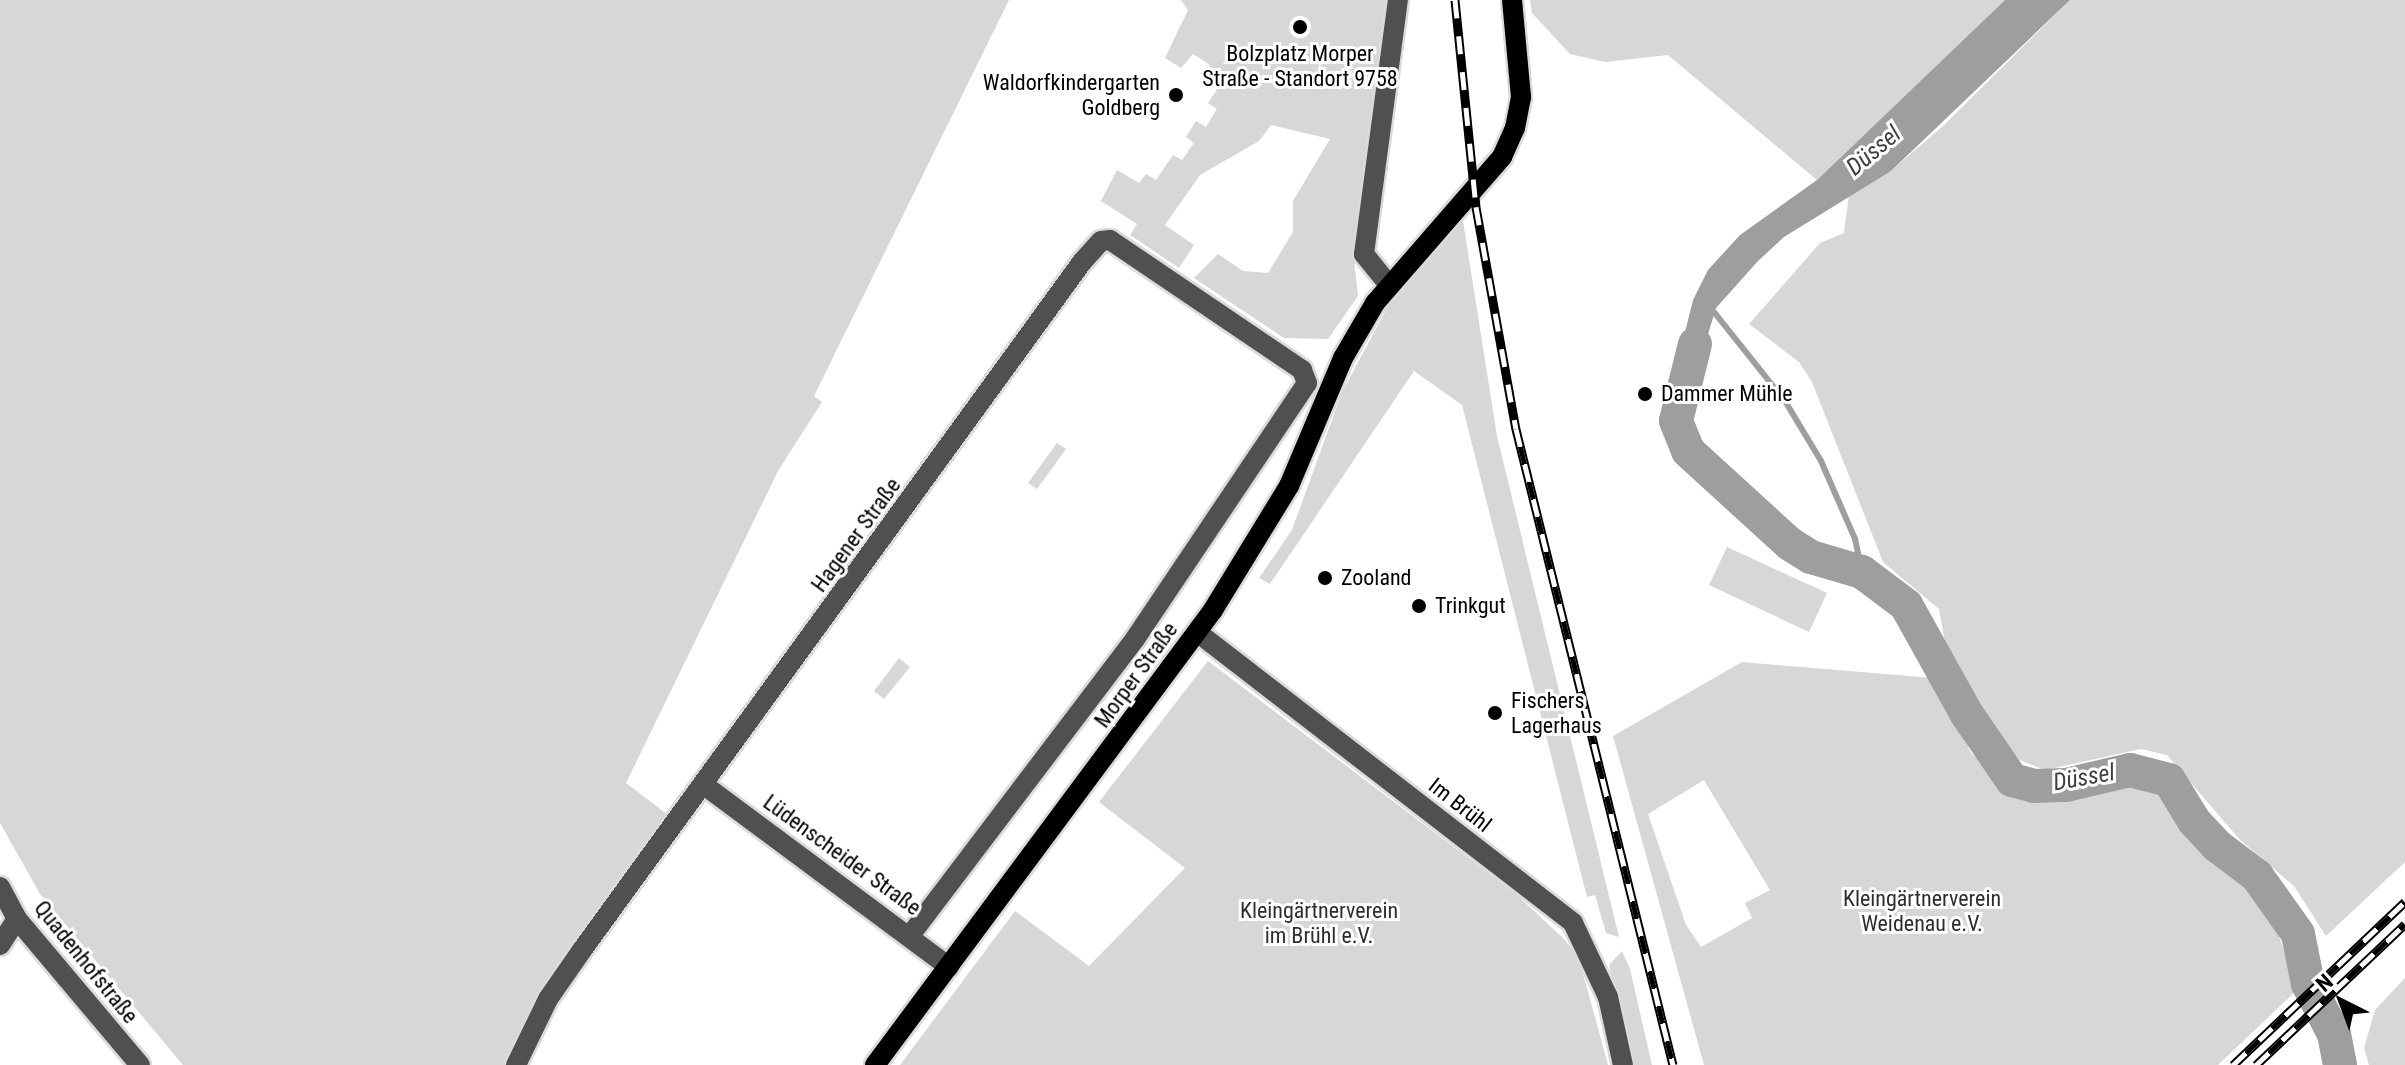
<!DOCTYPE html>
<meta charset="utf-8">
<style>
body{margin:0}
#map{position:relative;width:2405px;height:1065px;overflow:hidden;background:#fff;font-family:"Roboto Condensed",sans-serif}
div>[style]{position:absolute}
.green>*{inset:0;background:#d7d7d7}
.water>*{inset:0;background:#9e9e9e}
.stream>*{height:6px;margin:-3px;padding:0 3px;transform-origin:3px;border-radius:3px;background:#9e9e9e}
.river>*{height:34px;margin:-17px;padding:0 17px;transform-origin:17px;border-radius:17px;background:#9e9e9e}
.roads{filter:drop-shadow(2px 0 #dbdbdb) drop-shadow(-2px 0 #dbdbdb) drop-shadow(0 2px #dbdbdb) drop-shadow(0 -2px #dbdbdb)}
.minor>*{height:20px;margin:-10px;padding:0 10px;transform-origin:10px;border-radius:10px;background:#505050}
.major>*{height:20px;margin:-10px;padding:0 10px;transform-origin:10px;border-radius:10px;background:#000}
.rail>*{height:9px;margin-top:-4.5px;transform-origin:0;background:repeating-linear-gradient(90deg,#fff 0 18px,#000 0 36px);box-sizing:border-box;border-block:2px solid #000}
.dots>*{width:22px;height:22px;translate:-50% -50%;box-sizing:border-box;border:4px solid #fff;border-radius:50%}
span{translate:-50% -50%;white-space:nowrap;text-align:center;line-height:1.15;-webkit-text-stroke:6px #fff;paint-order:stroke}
.poi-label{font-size:22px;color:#000}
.right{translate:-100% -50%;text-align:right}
.left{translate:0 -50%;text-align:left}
.street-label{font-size:22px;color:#000}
.park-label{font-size:22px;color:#2e2e2e}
.water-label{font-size:24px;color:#3f3f3f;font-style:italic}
.north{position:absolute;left:2301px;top:961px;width:80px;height:80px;-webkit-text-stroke:6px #fff;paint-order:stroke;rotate:318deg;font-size:22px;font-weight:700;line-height:32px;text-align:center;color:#000}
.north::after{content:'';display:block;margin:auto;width:28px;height:36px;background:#000;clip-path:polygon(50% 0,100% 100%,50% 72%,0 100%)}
</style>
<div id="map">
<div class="green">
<div style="clip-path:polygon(0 0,1009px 0,814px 396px,822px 402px,778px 471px,626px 783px,676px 821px,511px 1065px,183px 1065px,40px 894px,0 823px)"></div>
<div style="clip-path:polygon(1181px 0,1390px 0,1376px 127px,1353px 250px,1358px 296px,1328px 339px,1284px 338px,1194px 278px,1218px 254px,1243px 271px,1268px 273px,1293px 232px,1293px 201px,1330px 139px,1271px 125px,1259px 141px,1200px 175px,1165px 225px,1194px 245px,1179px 268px,1130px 235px,1137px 224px,1101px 201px,1117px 170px,1139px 183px,1146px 174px,1156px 180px,1173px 155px,1182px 160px,1194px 143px,1186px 137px,1196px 121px,1206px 127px,1217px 109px,1208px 103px,1220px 85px,1205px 75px,1210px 65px,1193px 54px,1181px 68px,1165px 58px,1188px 10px)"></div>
<div style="clip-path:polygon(1530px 0,2005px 0,1817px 180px,1668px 55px,1605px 62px,1570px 54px,1532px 13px)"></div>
<div style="clip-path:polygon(2070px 0,2405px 0,2405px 862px,2326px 936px,2294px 886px,2240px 840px,2167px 755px,2141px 749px,2045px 770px,2017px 759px,1991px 728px,1945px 643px,1939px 609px,1883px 562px,1812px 382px,1799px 362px,1749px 324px,1820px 243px,1844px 233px,1849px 195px,1891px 171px,1944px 125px)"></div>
<div style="clip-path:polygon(1463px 221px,1497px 436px,1619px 937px,1606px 933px,1595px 895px,1587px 897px,1462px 405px,1414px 371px,1270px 584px,1259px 578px,1292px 530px,1342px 392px,1399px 286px,1451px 223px)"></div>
<div style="clip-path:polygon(1057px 443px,1066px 449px,1037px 489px,1028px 483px)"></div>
<div style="clip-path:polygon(1727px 547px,1827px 593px,1809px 632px,1709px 585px)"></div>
<div style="clip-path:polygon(899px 658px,910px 667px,884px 699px,874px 691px)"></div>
<div style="clip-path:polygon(1208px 661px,1517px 895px,1565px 940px,1579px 959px,1608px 1065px,900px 1065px,1015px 911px,1089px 966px,1185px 868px,1099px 802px)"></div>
<div style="clip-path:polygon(evenodd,1742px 662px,1934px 678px,1971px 753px,2020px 794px,2142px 784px,2167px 793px,2206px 854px,2246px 880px,2270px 912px,2298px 989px,2218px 1065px,1704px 1065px,1613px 736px,1742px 662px,1704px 780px,1770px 890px,1745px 903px,1752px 918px,1701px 947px,1686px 925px,1648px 814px,1704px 780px)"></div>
<div style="clip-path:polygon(1622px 951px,1630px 969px,1652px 1065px,1632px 1065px,1609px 965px)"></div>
<div style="clip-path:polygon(2405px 978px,2405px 1065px,2369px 1065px,2364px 1048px,2375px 1010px)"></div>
</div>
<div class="water">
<div style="clip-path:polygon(2005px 0,2070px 0,1891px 171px,1784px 237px,1758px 261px,1716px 308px,1701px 357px,1684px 388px,1677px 375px,1679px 357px,1693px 300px,1708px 270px,1740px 235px,1817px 180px)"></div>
</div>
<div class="stream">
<div style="left:1710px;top:307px;width:120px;rotate:51.4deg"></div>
<div style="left:1785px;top:401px;width:70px;rotate:59deg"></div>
<div style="left:1821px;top:461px;width:85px;rotate:66.4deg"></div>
<div style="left:1855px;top:539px;width:34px;rotate:78deg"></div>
</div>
<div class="river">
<div style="left:1695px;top:344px;width:79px;rotate:103.9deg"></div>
<div style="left:1676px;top:421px;width:32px;rotate:68deg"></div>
<div style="left:1688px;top:451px;width:138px;rotate:42.4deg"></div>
<div style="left:1790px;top:544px;width:25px;rotate:32deg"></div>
<div style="left:1811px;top:557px;width:53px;rotate:16.4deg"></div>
<div style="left:1862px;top:572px;width:55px;rotate:36.9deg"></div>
<div style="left:1906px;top:605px;width:124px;rotate:60.9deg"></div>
<div style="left:1966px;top:713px;width:81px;rotate:55.5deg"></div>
<div style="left:2012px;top:780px;width:23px;rotate:15deg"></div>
<div style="left:2034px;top:786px;width:32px;rotate:-2deg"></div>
<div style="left:2066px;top:785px;width:66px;rotate:-13.2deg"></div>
<div style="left:2130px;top:770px;width:40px;rotate:14.4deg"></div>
<div style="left:2169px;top:780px;width:48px;rotate:58.6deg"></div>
<div style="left:2194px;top:821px;width:33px;rotate:47deg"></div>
<div style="left:2216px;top:845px;width:51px;rotate:37.1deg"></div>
<div style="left:2257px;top:876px;width:71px;rotate:54.7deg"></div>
<div style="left:2298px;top:934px;width:51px;rotate:78.7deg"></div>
<div style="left:2308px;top:984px;width:56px;rotate:62.5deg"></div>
<div style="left:2334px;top:1034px;width:32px;rotate:79deg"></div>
</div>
<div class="roads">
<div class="minor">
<div style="left:1389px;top:285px;width:40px;rotate:-129deg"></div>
<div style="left:1364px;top:254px;width:256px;rotate:-82.4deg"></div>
<div style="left:1197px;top:632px;width:475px;rotate:37.7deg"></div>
<div style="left:1573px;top:923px;width:82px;rotate:64.7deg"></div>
<div style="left:1608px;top:997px;width:70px;rotate:77.6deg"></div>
<div style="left:704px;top:785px;width:305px;rotate:36.6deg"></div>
<div style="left:0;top:887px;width:36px;rotate:62deg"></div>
<div style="left:17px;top:919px;width:191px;rotate:49.9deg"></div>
<div style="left:0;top:945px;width:31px;rotate:-57deg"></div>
<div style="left:516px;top:1065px;width:73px;rotate:-64.1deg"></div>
<div style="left:548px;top:999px;width:60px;rotate:-55.2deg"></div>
<div style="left:582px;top:950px;width:850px;rotate:-53.99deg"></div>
<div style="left:1082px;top:262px;width:28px;rotate:-48deg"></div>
<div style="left:1101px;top:241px;width:9px;rotate:-6deg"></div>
<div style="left:1110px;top:240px;width:232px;rotate:34.1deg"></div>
<div style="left:1302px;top:370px;width:14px;rotate:69deg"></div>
<div style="left:1307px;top:383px;width:308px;rotate:123.9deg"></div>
<div style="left:1135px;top:639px;width:370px;rotate:127.2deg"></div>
</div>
<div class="major">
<div style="left:875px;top:1065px;width:567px;rotate:-53.39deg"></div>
<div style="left:1213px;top:610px;width:145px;rotate:-58.5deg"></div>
<div style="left:1289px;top:486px;width:139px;rotate:-67.1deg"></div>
<div style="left:1343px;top:358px;width:64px;rotate:-59.8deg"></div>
<div style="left:1375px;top:303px;width:194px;rotate:-49deg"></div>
<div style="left:1502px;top:157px;width:32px;rotate:-66deg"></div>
<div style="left:1515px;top:128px;width:32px;rotate:-79deg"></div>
<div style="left:1521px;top:97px;width:97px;rotate:-95.3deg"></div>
</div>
</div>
<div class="rail">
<div style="left:1455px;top:0;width:208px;rotate:84.2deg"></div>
<div style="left:1476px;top:207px;width:226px;rotate:79.8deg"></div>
<div style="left:1516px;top:429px;width:655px;rotate:76.13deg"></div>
<div style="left:2233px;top:1065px;width:237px;rotate:-43.5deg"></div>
<div style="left:2256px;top:1065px;width:205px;rotate:-43.4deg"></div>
</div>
<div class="dots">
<div style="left:1300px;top:27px;background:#000"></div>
<div style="left:1176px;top:95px;background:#000"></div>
<div style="left:1645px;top:394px;background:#000"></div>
<div style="left:1325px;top:578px;background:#000"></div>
<div style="left:1419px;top:606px;background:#000"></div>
<div style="left:1495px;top:713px;background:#000"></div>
</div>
<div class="poi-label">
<span style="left:1300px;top:66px">Bolzplatz Morper<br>Straße - Standort 9758</span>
<span class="right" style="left:1160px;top:95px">Waldorfkindergarten<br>Goldberg</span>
<span class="left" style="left:1661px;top:394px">Dammer Mühle</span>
<span class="left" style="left:1341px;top:578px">Zooland</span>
<span class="left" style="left:1435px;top:606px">Trinkgut</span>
<span class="left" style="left:1511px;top:713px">Fischers<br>Lagerhaus</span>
</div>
<div class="street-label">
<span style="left:856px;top:535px;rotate:-54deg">Hagener Straße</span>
<span style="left:1136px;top:675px;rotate:-54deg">Morper Straße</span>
<span style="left:1460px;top:805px;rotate:38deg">Im Brühl</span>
<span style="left:842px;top:855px;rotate:36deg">Lüdenscheider Straße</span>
<span style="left:86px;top:962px;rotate:51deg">Quadenhofstraße</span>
</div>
<div class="park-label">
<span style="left:1922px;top:911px">Kleingärtnerverein<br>Weidenau e.V.</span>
<span style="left:1319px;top:923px">Kleingärtnerverein<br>im Brühl e.V.</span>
</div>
<div class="water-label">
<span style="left:1874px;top:151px;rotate:-40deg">Düssel</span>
<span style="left:2084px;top:778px;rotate:-10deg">Düssel</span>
</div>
<div class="north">N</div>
</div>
